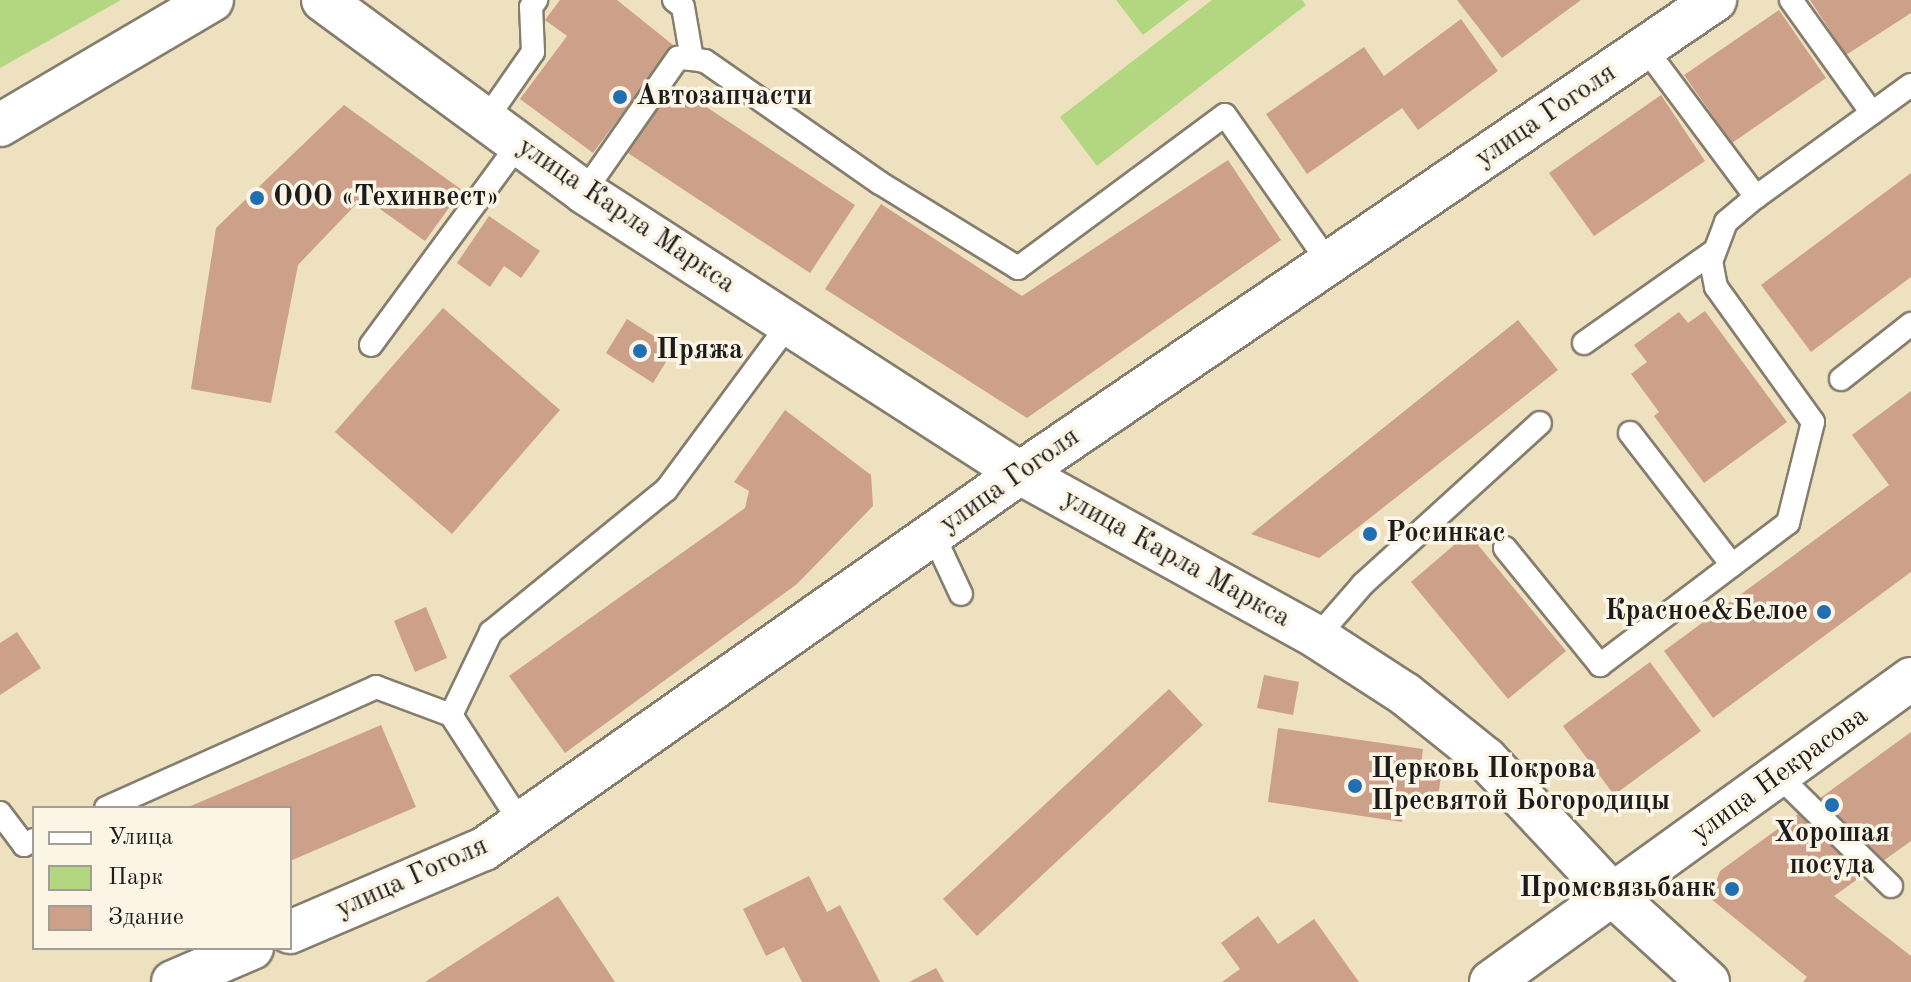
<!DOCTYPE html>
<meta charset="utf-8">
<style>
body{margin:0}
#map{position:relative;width:1911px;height:982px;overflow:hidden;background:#eee1c0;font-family:"Old Standard TT",serif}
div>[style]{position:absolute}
.green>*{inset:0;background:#b2d780}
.building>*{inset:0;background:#cca089}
.roads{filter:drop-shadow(2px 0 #857e6e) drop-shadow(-2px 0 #857e6e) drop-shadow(0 2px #857e6e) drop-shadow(0 -2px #857e6e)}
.service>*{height:22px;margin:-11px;padding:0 11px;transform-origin:11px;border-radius:11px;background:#fff}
.minor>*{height:42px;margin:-21px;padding:0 21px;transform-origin:21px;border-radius:21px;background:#fff}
.dots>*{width:22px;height:22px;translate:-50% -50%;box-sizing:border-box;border:4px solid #fcf5e5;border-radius:50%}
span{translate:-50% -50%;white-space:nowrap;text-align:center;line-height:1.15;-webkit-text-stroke:7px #fcf5e5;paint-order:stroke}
.poi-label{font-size:28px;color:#1c1c1c;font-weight:700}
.left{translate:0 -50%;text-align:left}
.right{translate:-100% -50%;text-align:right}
.street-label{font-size:28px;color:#1c1c1c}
.legend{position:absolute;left:32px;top:806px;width:260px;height:144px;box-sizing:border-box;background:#fcf5e5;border:2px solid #a29e95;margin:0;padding:10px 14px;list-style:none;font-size:24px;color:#1c1c1c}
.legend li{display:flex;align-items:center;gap:16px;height:40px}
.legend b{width:40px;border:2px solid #a29e95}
</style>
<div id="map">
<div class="green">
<div style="clip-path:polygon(0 0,121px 0,0 68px)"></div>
<div style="clip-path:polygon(1116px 0,1189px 0,1143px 35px)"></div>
<div style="clip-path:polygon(1212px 0,1302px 0,1306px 5px,1097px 166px,1060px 117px)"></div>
</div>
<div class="building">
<div style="clip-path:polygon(560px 0,617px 0,673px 45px,593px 153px,520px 99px,567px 36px,545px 20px)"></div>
<div style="clip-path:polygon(1457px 0,1581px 0,1502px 58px)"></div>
<div style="clip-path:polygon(1810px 0,1911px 0,1911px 13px,1846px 55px)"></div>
<div style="clip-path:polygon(1779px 10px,1826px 78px,1732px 143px,1684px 75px)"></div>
<div style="clip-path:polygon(1461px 19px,1498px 71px,1418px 130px,1402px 108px,1307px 174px,1266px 114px,1364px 47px,1384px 76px)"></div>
<div style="clip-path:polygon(670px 83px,855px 205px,810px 273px,625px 151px)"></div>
<div style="clip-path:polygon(1661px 95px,1705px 161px,1594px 236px,1549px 173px)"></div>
<div style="clip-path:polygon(344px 105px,462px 190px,425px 241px,363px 197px,298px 265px,271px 403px,191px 389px,216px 228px)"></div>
<div style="clip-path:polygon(1228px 160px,1281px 240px,1027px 418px,825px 289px,881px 204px,1022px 296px)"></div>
<div style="clip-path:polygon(1911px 173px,1911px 277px,1811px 352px,1761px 285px)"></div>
<div style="clip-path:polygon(489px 216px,540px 251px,521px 278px,504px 266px,490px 287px,457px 263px)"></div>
<div style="clip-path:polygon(443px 308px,560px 410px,452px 534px,335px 432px)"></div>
<div style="clip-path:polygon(1705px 311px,1787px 422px,1704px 483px,1654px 416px,1659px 412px,1631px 374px,1647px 362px,1634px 345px,1679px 312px,1688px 323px)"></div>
<div style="clip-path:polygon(627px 319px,674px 349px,653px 383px,606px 353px)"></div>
<div style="clip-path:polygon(1518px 320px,1558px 370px,1319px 558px,1251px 534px)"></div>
<div style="clip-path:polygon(1911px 391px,1911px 572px,1713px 718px,1664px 651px,1889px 485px,1852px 435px)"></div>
<div style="clip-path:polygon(785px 410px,871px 475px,873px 506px,797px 584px,565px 753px,509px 676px,745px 508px,749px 491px,734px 482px)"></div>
<div style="clip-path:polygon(1468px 533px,1566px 651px,1508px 699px,1411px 582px)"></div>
<div style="clip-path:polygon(426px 607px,447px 658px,415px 672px,394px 621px)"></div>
<div style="clip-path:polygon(17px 632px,41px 668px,0 695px,0 643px)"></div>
<div style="clip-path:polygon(1650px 662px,1701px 731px,1614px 795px,1563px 726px)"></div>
<div style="clip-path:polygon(1264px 675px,1299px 682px,1293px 715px,1257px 708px)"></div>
<div style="clip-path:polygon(1169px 689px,1203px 725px,977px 936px,943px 899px)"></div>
<div style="clip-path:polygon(381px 725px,416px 807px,290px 861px,290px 808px,186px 808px)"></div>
<div style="clip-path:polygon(1278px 728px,1423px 749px,1421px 766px,1442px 769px,1436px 811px,1405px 806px,1402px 822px,1268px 802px)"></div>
<div style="clip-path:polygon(1911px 732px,1911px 841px,1834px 896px,1911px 956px,1911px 982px,1803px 982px,1807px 977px,1710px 898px,1720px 871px)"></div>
<div style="clip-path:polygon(809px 876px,827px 912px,840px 905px,880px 982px,802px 982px,784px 947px,766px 956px,743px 909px)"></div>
<div style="clip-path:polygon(558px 896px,615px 982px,425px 982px)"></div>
<div style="clip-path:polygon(1258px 916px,1278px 944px,1314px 919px,1359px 982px,1222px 982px,1240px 969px,1221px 943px)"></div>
<div style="clip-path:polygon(936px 968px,944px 982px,909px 982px)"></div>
</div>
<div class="roads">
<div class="service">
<div style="left:674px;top:0;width:11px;rotate:38deg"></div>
<div style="left:683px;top:7px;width:53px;rotate:80.2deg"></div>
<div style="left:1791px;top:0;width:139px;rotate:54.4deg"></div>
<div style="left:1645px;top:48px;width:186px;rotate:53.3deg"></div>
<div style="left:1756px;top:197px;width:191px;rotate:-35.9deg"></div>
<div style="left:485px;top:121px;width:84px;rotate:-55.2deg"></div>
<div style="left:533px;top:52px;width:45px;rotate:-92.5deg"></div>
<div style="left:531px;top:7px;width:9px;rotate:-54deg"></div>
<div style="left:584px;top:192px;width:164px;rotate:-55deg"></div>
<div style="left:678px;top:58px;width:14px;rotate:4deg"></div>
<div style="left:692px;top:59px;width:13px;rotate:9deg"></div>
<div style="left:705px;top:61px;width:213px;rotate:34.9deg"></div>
<div style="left:880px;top:183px;width:162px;rotate:31.6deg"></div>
<div style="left:1018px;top:268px;width:257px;rotate:-36.5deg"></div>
<div style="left:1225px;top:115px;width:181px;rotate:54.9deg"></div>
<div style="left:1584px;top:343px;width:158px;rotate:-35.2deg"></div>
<div style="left:371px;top:345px;width:248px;rotate:-53.7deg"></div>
<div style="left:1841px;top:379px;width:89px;rotate:-38.2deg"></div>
<div style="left:1630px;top:433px;width:167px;rotate:52.3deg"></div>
<div style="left:933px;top:534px;width:66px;rotate:65deg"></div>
<div style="left:1505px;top:548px;width:151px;rotate:50.9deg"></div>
<div style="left:1600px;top:665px;width:236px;rotate:-37.1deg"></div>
<div style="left:1788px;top:523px;width:104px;rotate:-76.1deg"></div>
<div style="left:1813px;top:422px;width:166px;rotate:-125.7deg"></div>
<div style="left:1716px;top:287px;width:25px;rotate:-101deg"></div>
<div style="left:1711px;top:262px;width:43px;rotate:-69.4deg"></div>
<div style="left:1726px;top:222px;width:39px;rotate:-40deg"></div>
<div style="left:1317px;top:637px;width:70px;rotate:-49deg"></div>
<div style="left:1363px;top:584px;width:239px;rotate:-42.3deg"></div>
<div style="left:451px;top:715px;width:92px;rotate:-64.3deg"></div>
<div style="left:491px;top:632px;width:225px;rotate:-39.1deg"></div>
<div style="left:666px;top:490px;width:207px;rotate:-53.5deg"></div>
<div style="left:1779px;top:776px;width:157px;rotate:44.5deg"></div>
<div style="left:106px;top:808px;width:296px;rotate:-24.1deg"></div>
<div style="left:376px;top:687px;width:80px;rotate:20.5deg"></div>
<div style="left:451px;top:715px;width:129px;rotate:57.1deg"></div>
<div style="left:0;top:813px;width:40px;rotate:53deg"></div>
<div style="left:24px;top:845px;width:11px;rotate:-27deg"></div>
</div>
<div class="minor">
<div style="left:323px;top:0;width:324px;rotate:36.3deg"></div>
<div style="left:584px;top:192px;width:519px;rotate:32.8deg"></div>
<div style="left:1020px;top:473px;width:339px;rotate:28.9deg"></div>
<div style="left:1317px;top:637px;width:105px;rotate:32.9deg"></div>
<div style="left:1405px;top:694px;width:104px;rotate:38.7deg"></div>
<div style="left:1486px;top:759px;width:189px;rotate:46.9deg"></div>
<div style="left:1615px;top:897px;width:126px;rotate:42.4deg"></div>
<div style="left:0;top:125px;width:246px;rotate:-30.5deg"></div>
<div style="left:290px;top:932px;width:211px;rotate:-23.2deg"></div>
<div style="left:484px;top:849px;width:655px;rotate:-35.05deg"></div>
<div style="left:1020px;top:473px;width:841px;rotate:-34.24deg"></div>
<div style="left:173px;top:982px;width:86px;rotate:-23.3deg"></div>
<div style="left:1491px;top:982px;width:518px;rotate:-35.81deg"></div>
</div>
</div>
<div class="dots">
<div style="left:620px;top:97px;background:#1f6fb2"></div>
<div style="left:257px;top:198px;background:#1f6fb2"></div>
<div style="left:640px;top:351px;background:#1f6fb2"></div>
<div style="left:1370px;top:534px;background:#1f6fb2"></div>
<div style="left:1824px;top:612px;background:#1f6fb2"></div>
<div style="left:1355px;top:786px;background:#1f6fb2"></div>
<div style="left:1832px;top:805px;background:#1f6fb2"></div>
<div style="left:1732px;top:889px;background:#1f6fb2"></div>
</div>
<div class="poi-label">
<span class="left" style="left:636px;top:97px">Автозапчасти</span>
<span class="left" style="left:273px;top:198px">ООО «Техинвест»</span>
<span class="left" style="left:656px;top:351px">Пряжа</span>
<span class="left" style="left:1386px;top:534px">Росинкас</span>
<span class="right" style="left:1808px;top:612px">Красное&amp;Белое</span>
<span class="left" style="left:1371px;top:786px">Церковь Покрова<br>Пресвятой Богородицы</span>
<span style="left:1832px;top:850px">Хорошая<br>посуда</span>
<span class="right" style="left:1716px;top:889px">Промсвязьбанк</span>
</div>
<div class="street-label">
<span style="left:1546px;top:116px;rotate:-34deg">улица Гоголя</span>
<span style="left:626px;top:216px;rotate:34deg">улица Карла Маркса</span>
<span style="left:1010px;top:481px;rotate:-35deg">улица Гоголя</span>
<span style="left:1176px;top:559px;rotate:29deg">улица Карла Маркса</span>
<span style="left:1780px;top:775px;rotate:-36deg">улица Некрасова</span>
<span style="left:412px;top:878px;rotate:-24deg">улица Гоголя</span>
</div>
<ul class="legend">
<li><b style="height:10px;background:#fff"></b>Улица</li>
<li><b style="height:22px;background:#b2d780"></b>Парк</li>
<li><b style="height:22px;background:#cca089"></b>Здание</li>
</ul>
</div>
